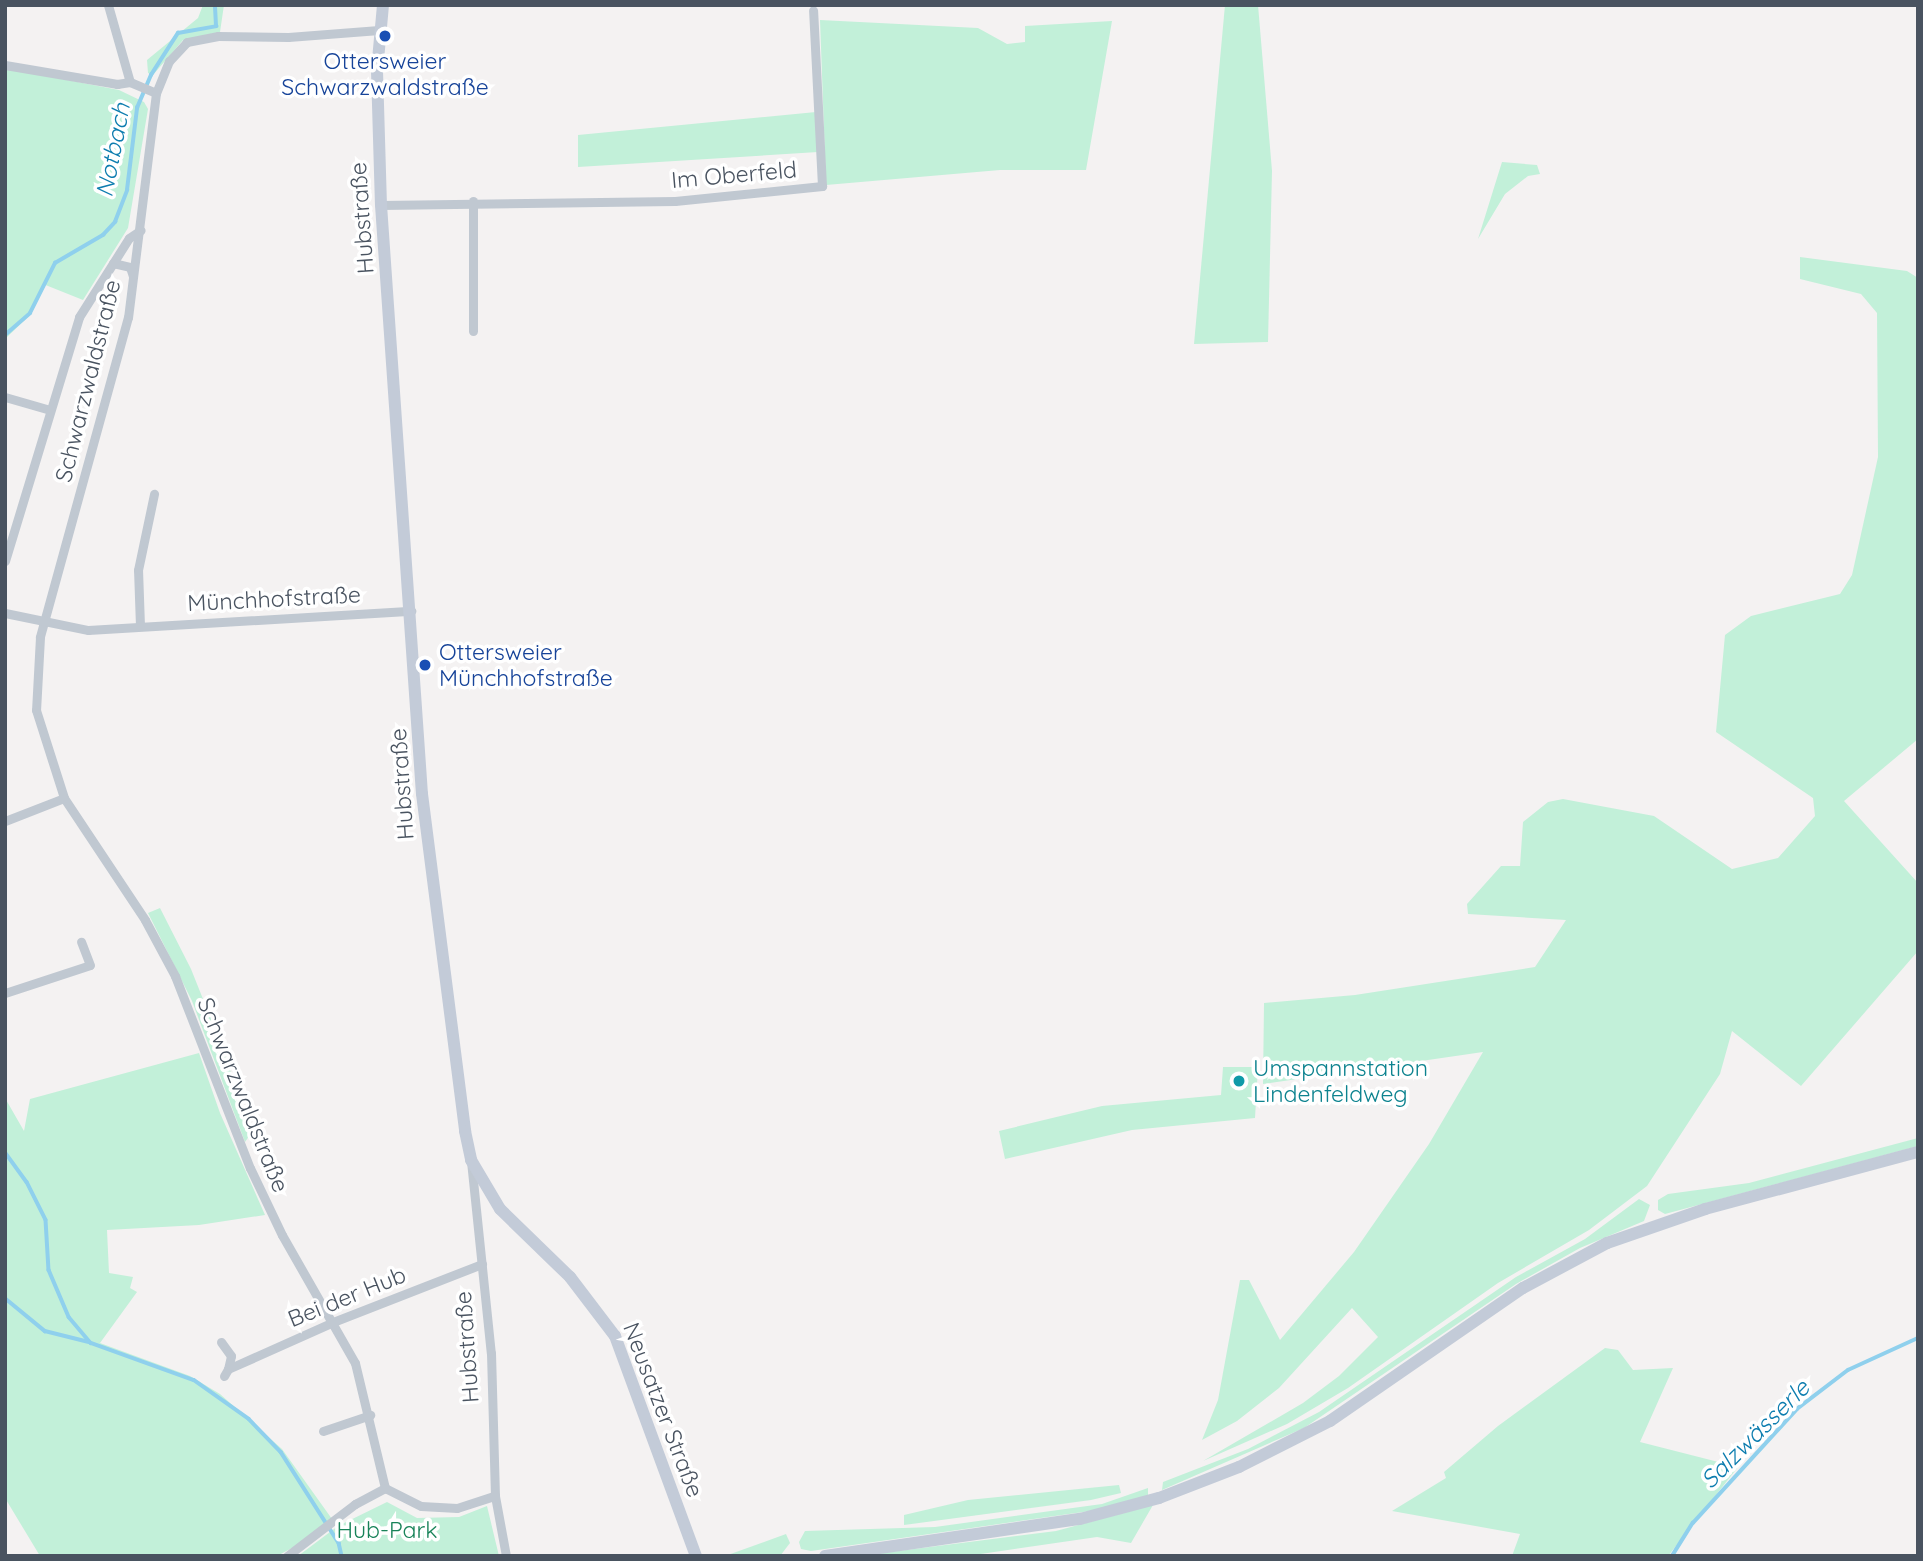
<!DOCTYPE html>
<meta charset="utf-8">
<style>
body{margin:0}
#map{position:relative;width:1923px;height:1561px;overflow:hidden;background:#f4f2f2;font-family:Quicksand,sans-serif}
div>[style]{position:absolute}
.green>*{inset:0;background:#c2f0d9}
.stream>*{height:3.5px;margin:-1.75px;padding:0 1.75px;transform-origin:1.75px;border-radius:1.75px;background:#8fd0ed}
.street>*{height:9px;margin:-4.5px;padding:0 4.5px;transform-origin:4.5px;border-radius:4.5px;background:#c0c8d1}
.secondary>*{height:12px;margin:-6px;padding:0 6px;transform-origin:6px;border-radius:6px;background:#c3cbd8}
.dots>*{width:19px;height:19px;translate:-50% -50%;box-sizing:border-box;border:4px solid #fff;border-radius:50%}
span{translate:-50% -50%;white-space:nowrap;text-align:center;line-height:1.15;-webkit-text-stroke:7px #fff;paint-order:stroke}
.transit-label{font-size:23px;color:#164399}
.left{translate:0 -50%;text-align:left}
.street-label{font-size:23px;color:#495360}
.culture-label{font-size:23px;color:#0d838f}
.park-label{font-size:23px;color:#188359}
.water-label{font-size:24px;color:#0d7daf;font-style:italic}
.frame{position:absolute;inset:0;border:7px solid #495360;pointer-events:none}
</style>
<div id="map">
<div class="green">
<div style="clip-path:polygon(203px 5px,224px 5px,220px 32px,183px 40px,153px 75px,148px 73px,147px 60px,198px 18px)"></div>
<div style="clip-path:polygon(1225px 5px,1258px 5px,1272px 171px,1268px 342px,1194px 344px)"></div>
<div style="clip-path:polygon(820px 20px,978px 28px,1007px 44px,1025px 42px,1025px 26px,1112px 21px,1086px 170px,1000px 170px,826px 185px)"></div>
<div style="clip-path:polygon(5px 68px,119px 90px,144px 102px,148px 109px,128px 228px,83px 300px,43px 284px,29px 316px,5px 339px)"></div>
<div style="clip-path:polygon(816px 112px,818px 152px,578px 167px,578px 135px)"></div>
<div style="clip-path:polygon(1502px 162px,1537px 165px,1540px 174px,1528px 176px,1505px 194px,1478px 239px)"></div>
<div style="clip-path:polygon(1800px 257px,1907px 271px,1918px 278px,1918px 739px,1844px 801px,1918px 883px,1918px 951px,1801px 1086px,1732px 1031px,1720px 1074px,1647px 1186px,1589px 1230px,1498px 1283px,1348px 1388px,1287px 1424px,1203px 1461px,1303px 1403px,1339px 1376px,1378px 1337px,1352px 1308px,1279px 1388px,1237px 1421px,1202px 1440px,1218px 1400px,1240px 1280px,1249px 1280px,1280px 1340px,1354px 1252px,1429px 1144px,1483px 1052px,1263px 1084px,1264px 1003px,1355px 995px,1535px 967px,1566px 920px,1468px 914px,1467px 904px,1501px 866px,1520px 866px,1523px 822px,1548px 802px,1563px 799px,1654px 816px,1732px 869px,1778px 858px,1815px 816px,1813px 798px,1716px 732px,1725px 635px,1751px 616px,1840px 594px,1852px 575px,1878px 457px,1877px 313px,1861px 294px,1800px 279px)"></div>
<div style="clip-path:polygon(160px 908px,191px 969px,219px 1039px,252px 1132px,245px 1142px,192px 1001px,148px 913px)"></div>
<div style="clip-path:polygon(199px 1053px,220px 1113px,265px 1215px,199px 1225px,107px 1230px,109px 1273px,133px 1277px,130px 1288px,137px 1292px,100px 1343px,190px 1376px,220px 1394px,282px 1449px,332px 1519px,307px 1540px,277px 1556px,40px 1556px,5px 1498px,5px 1098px,24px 1131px,30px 1099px)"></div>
<div style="clip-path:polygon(1223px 1067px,1258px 1067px,1255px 1118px,1132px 1130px,1005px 1159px,999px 1131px,1102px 1106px,1221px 1095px)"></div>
<div style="clip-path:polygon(1918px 1138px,1918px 1146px,1665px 1214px,1658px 1210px,1658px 1200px,1668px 1194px,1749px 1183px)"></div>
<div style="clip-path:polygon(1639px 1199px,1650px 1205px,1644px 1221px,1580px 1248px,1516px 1284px,1304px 1428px,1162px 1490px,1163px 1482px,1248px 1449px,1319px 1412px,1516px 1277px,1585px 1239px)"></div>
<div style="clip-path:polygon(1605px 1348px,1618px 1350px,1633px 1370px,1673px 1368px,1640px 1442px,1738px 1467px,1668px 1556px,1512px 1556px,1520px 1534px,1392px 1511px,1446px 1478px,1444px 1472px,1498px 1426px)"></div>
<div style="clip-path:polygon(1119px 1485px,1121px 1493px,1091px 1500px,904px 1525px,904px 1515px,968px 1500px)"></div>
<div style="clip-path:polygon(1148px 1488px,1148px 1496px,1090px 1511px,811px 1551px,801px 1549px,799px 1542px,805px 1531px,935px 1527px,1102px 1504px)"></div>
<div style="clip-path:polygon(387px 1502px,417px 1518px,459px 1517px,487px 1506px,499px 1556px,298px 1556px,338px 1526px)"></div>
<div style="clip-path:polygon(1153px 1505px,1131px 1543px,1097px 1537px,967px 1556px,859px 1556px,1056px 1531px)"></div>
<div style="clip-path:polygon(786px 1534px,790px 1543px,780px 1556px,725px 1556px)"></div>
</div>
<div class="stream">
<div style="left:5px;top:335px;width:33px;rotate:-41deg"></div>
<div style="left:30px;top:313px;width:56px;rotate:-63.4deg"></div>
<div style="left:55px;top:263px;width:56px;rotate:-30.3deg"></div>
<div style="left:103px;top:235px;width:18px;rotate:-47deg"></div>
<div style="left:115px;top:222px;width:34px;rotate:-69deg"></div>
<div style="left:127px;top:190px;width:83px;rotate:-83deg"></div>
<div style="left:137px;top:108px;width:36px;rotate:-67deg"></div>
<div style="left:151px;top:75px;width:50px;rotate:-57.3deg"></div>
<div style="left:178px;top:33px;width:39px;rotate:-10deg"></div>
<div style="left:216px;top:26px;width:21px;rotate:-93deg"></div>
<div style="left:5px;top:1152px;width:37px;rotate:54deg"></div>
<div style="left:27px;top:1182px;width:42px;rotate:63.4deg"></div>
<div style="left:46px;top:1220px;width:50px;rotate:86.6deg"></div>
<div style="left:49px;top:1270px;width:51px;rotate:66.9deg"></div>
<div style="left:69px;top:1317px;width:34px;rotate:50deg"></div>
<div style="left:91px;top:1343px;width:109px;rotate:19.8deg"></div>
<div style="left:194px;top:1380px;width:67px;rotate:35.3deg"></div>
<div style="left:249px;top:1419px;width:46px;rotate:45.9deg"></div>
<div style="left:281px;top:1452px;width:108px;rotate:57.5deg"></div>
<div style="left:339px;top:1543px;width:13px;rotate:77deg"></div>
<div style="left:5px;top:1298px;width:52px;rotate:39.5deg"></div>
<div style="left:45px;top:1331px;width:45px;rotate:14deg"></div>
<div style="left:1672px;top:1556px;width:39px;rotate:-58deg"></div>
<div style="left:1693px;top:1523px;width:154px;rotate:-47.6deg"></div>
<div style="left:1797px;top:1409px;width:64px;rotate:-37.4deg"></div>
<div style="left:1848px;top:1370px;width:77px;rotate:-24.6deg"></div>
</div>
<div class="street">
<div style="left:108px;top:5px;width:80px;rotate:74.1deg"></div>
<div style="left:130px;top:82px;width:28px;rotate:23deg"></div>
<div style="left:379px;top:30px;width:91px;rotate:175.6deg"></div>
<div style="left:288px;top:37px;width:70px;rotate:-179.2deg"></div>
<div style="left:218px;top:36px;width:32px;rotate:169deg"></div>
<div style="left:187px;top:42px;width:26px;rotate:133deg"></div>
<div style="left:169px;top:61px;width:35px;rotate:112deg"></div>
<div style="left:156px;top:93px;width:226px;rotate:97.1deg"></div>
<div style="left:128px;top:317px;width:332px;rotate:105.4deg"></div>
<div style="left:40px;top:637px;width:73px;rotate:93.1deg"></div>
<div style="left:36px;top:710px;width:92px;rotate:72.3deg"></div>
<div style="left:64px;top:798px;width:146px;rotate:56.4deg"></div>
<div style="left:145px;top:920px;width:64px;rotate:61.8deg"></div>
<div style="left:175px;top:976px;width:206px;rotate:68.7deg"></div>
<div style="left:250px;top:1168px;width:74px;rotate:64.5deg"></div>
<div style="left:282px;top:1235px;width:147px;rotate:60.3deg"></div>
<div style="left:355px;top:1363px;width:129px;rotate:76.5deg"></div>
<div style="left:5px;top:65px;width:114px;rotate:9.6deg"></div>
<div style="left:117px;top:84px;width:13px;rotate:-9deg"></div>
<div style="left:381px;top:205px;width:294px;rotate:-0.8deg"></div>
<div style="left:675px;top:201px;width:148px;rotate:-5.8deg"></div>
<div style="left:822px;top:186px;width:176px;rotate:-92.9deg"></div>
<div style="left:113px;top:263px;width:17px;rotate:13deg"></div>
<div style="left:130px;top:267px;width:9px;rotate:72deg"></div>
<div style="left:473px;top:331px;width:130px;rotate:-90deg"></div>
<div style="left:5px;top:397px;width:47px;rotate:16.1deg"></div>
<div style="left:5px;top:561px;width:255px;rotate:-73.1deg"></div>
<div style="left:79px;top:317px;width:93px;rotate:-57.7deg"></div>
<div style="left:129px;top:238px;width:14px;rotate:-34deg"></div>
<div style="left:5px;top:613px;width:85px;rotate:11.6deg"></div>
<div style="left:88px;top:630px;width:324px;rotate:-3.4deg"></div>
<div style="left:140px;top:626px;width:56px;rotate:-92deg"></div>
<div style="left:138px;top:570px;width:78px;rotate:-78.1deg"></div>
<div style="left:5px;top:821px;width:63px;rotate:-21.3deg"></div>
<div style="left:5px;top:993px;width:89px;rotate:-18.2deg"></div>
<div style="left:90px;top:965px;width:25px;rotate:-111deg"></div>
<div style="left:471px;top:1161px;width:193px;rotate:84.1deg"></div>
<div style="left:491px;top:1353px;width:143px;rotate:88.4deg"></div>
<div style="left:495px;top:1496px;width:61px;rotate:79.6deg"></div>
<div style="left:221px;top:1342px;width:17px;rotate:54deg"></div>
<div style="left:231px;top:1356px;width:13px;rotate:103deg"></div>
<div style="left:224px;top:1376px;width:8px;rotate:-60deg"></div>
<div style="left:228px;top:1369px;width:115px;rotate:-24.1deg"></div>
<div style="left:333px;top:1322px;width:160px;rotate:-21.3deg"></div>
<div style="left:323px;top:1431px;width:50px;rotate:-18.8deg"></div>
<div style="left:385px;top:1488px;width:40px;rotate:26.6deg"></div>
<div style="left:421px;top:1506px;width:36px;rotate:3deg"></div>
<div style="left:457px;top:1508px;width:40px;rotate:-18deg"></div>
<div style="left:287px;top:1556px;width:86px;rotate:-37.4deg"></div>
<div style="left:355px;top:1504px;width:34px;rotate:-28deg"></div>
</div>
<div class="secondary">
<div style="left:383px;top:5px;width:66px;rotate:95.2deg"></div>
<div style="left:377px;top:71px;width:134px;rotate:88.3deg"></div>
<div style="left:381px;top:205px;width:590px;rotate:86.02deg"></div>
<div style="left:422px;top:794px;width:340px;rotate:82.7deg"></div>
<div style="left:465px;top:1131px;width:30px;rotate:78deg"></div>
<div style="left:471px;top:1160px;width:57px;rotate:59.4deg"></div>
<div style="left:500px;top:1209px;width:98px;rotate:44.2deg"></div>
<div style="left:570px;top:1277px;width:74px;rotate:52.7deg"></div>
<div style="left:615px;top:1336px;width:234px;rotate:69.8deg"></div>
<div style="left:825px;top:1556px;width:258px;rotate:-8.3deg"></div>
<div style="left:1080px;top:1519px;width:82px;rotate:-14.9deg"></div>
<div style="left:1159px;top:1498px;width:86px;rotate:-21.2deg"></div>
<div style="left:1239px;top:1467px;width:102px;rotate:-26.8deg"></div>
<div style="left:1330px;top:1421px;width:234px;rotate:-34.6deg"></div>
<div style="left:1523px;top:1288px;width:95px;rotate:-28.2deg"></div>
<div style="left:1607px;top:1243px;width:104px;rotate:-19.1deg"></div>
<div style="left:1705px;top:1209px;width:220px;rotate:-15deg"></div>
</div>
<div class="dots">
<div style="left:385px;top:36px;background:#1a4fb4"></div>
<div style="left:425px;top:665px;background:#1a4fb4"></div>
<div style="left:1239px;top:1081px;background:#0f9aa8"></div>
</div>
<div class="transit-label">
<span style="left:385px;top:74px">Ottersweier<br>Schwarzwaldstraße</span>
<span class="left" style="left:439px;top:665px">Ottersweier<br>Münchhofstraße</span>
</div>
<div class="street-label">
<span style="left:734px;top:175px;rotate:-5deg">Im Oberfeld</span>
<span style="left:362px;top:218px;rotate:-94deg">Hubstraße</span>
<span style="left:88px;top:381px;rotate:-76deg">Schwarzwaldstraße</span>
<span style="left:274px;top:599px;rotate:-3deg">Münchhofstraße</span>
<span style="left:402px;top:784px;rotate:-94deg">Hubstraße</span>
<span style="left:243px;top:1095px;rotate:68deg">Schwarzwaldstraße</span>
<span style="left:347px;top:1297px;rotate:-22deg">Bei der Hub</span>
<span style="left:467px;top:1347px;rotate:-94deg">Hubstraße</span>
<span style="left:663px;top:1410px;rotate:69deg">Neusatzer Straße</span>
</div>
<div class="culture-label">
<span class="left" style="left:1253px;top:1081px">Umspannstation<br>Lindenfeldweg</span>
</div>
<div class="park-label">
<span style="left:387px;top:1530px">Hub-Park</span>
</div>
<div class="water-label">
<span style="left:113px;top:150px;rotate:-79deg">Notbach</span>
<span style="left:1755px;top:1434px;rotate:-45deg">Salzwässerle</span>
</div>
<div class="frame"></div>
</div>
